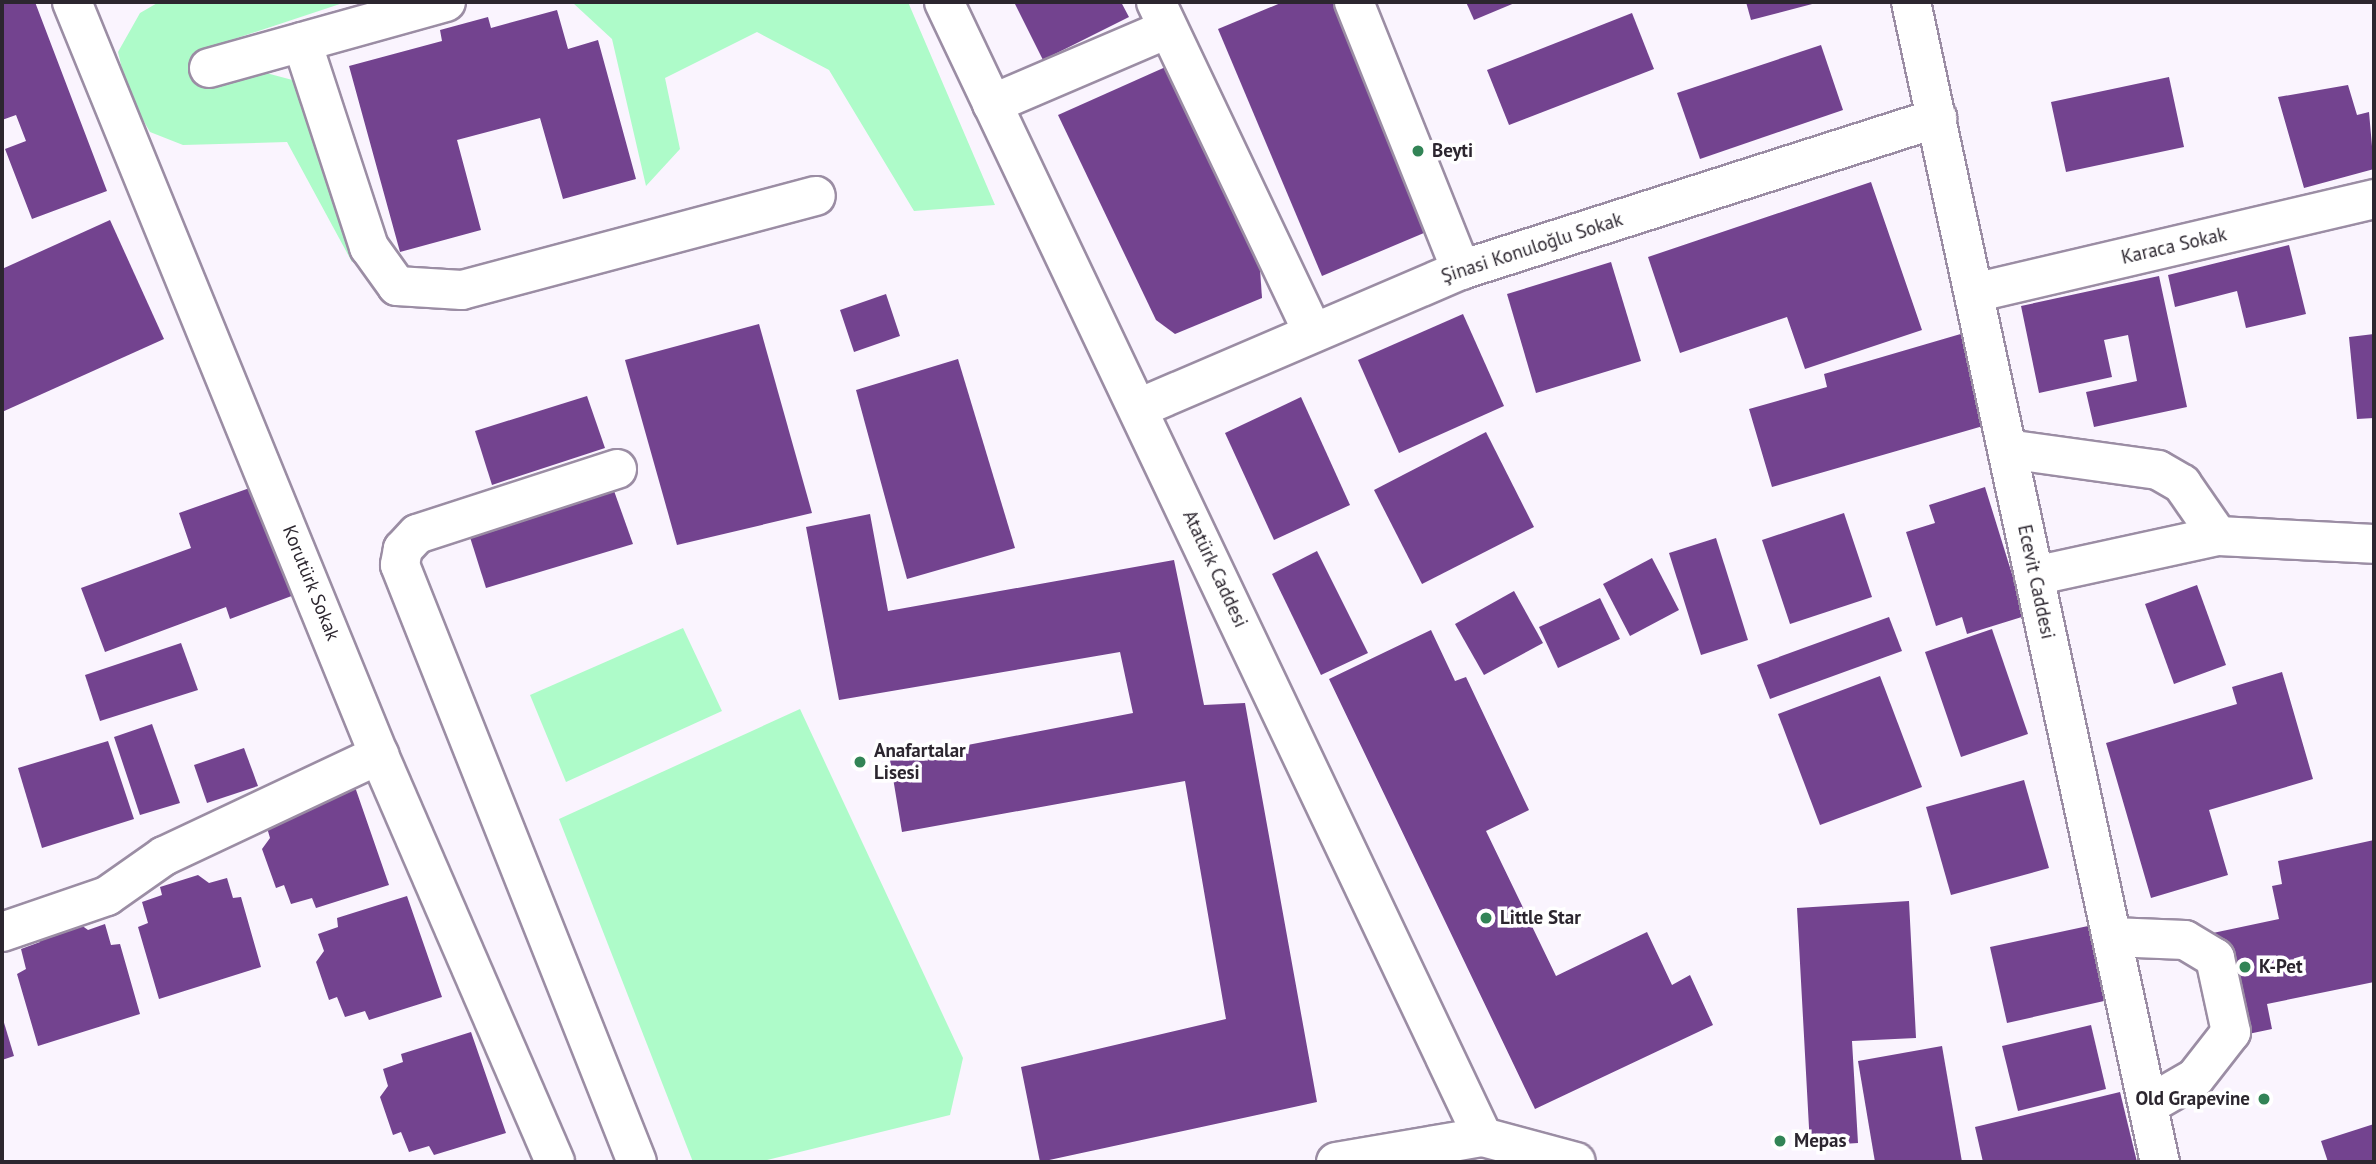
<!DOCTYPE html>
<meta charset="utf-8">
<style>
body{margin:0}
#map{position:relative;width:2376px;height:1164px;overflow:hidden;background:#faf4fe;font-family:"PT Sans",sans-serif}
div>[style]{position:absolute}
.green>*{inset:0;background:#aefbc9}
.building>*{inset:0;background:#73438f}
.roads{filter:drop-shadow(2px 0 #9b8da4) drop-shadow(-2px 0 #9b8da4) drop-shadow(0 2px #9b8da4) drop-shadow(0 -2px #9b8da4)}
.minor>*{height:38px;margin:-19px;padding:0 19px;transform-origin:19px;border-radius:19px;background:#fff}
.major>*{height:38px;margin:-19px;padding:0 19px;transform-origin:19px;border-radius:19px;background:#fff}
.dots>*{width:19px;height:19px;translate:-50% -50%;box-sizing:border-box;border:4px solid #fff;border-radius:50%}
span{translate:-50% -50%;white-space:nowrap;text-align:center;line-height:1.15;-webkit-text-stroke:7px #fff;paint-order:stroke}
.poi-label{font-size:19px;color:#2c262f;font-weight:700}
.left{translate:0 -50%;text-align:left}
.right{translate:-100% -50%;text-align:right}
.street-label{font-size:19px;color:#2c262f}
.frame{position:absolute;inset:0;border:4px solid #2c262f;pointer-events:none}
</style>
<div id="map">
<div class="green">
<div style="clip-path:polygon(159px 2px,346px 2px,231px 40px,203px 56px,300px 82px,361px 250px,352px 262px,287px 142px,183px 145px,150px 132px,128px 94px,118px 52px,140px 13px)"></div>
<div style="clip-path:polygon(908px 2px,995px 205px,914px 211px,829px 70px,757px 32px,665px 78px,680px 149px,646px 186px,612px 39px,573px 3px)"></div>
<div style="clip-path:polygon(683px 628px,722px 711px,566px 782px,530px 695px)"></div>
<div style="clip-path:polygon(800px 709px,963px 1058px,950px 1115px,759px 1162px,693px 1162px,559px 819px)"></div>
</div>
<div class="building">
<div style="clip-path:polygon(2px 2px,35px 2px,107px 191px,32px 219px,5px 149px,26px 141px,16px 115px,2px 120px)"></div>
<div style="clip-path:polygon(1014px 2px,1121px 2px,1129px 17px,1043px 60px)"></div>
<div style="clip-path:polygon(1283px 2px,1335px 2px,1431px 230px,1322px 276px,1218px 29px)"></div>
<div style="clip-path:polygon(1466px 2px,1517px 2px,1474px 20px)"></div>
<div style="clip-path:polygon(1746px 2px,1816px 2px,1816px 3px,1751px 20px)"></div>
<div style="clip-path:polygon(557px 10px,568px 49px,598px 40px,636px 179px,563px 199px,540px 118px,457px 140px,481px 230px,400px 252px,349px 66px,442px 41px,440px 30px,488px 17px,491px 28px)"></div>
<div style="clip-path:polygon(1632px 13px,1654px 69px,1509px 125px,1487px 70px)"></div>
<div style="clip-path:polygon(1821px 45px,1843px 110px,1700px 159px,1677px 93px)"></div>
<div style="clip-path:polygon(1170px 65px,1260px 269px,1262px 298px,1175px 334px,1156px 320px,1058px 115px)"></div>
<div style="clip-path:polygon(2169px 77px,2184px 147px,2066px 172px,2051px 102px)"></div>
<div style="clip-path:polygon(2348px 85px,2357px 115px,2369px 112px,2374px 169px,2304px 188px,2278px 97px)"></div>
<div style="clip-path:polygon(1871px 182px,1922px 330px,1805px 369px,1787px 317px,1680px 353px,1648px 257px)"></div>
<div style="clip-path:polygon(110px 220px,164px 339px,2px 412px,2px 269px)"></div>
<div style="clip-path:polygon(2289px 245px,2306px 314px,2246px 328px,2237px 291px,2175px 307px,2168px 275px)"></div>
<div style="clip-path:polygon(1611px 262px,1641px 361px,1536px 393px,1507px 294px)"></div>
<div style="clip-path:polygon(2159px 276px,2187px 407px,2094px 427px,2086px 392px,2137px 381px,2128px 335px,2104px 340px,2112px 377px,2039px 393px,2021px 306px)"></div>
<div style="clip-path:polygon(886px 294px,900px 336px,854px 352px,840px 310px)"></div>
<div style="clip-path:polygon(1463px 314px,1504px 406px,1399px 453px,1358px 360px)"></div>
<div style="clip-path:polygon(759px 324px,812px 513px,677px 545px,625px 360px)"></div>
<div style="clip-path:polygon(1964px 333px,1990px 424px,1772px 487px,1749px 409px,1827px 387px,1824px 374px)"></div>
<div style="clip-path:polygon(2374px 334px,2374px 418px,2357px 419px,2349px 337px)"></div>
<div style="clip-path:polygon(958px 359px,1015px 548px,907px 579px,856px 390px)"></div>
<div style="clip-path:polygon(587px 396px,605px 448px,492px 485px,475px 431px)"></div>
<div style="clip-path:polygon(1301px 397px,1350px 505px,1274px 540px,1225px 433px)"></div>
<div style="clip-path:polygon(1486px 432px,1534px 527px,1422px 584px,1374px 490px)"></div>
<div style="clip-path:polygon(258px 485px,297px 594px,230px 619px,226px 607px,105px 652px,81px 588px,191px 548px,179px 513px)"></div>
<div style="clip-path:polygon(1985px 487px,2025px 616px,1967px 634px,1962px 617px,1936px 626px,1906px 532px,1935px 523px,1929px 505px)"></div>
<div style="clip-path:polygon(613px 488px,633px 544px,486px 588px,469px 534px)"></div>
<div style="clip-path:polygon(1844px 513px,1872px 597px,1790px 624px,1762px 540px)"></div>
<div style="clip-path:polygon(870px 514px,888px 611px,1174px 560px,1204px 705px,1245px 703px,1317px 1102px,1040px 1162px,1021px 1067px,1226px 1019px,1185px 781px,902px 832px,890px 760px,1133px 713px,1120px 652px,839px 700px,806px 527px)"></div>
<div style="clip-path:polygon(1716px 538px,1748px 640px,1701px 655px,1669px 553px)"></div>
<div style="clip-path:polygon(1317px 551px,1368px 653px,1321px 675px,1272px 574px)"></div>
<div style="clip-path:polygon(1652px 558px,1679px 610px,1630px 636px,1603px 584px)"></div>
<div style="clip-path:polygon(2197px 585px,2226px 665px,2174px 684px,2145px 604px)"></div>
<div style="clip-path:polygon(1514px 591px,1543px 643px,1484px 675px,1455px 624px)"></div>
<div style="clip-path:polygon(1600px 598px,1620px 639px,1558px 668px,1539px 627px)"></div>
<div style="clip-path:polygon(1889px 617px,1902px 651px,1770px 699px,1757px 665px)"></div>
<div style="clip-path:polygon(1992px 629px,2028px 734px,1961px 757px,1925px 652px)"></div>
<div style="clip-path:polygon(1431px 630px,1455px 681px,1466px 677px,1529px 810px,1486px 831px,1556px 976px,1647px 932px,1672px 985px,1690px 975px,1713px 1025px,1535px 1109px,1329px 679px)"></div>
<div style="clip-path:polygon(181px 643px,198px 690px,100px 721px,85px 675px)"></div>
<div style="clip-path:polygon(2282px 672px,2313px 779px,2209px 810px,2228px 875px,2151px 898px,2106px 743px,2237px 704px,2232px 687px)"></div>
<div style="clip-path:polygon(1880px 676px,1922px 787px,1820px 825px,1778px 714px)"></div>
<div style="clip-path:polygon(152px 724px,180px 803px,140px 815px,114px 737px)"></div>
<div style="clip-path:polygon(108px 741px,134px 819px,42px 848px,18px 768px)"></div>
<div style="clip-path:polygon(244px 748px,258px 786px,207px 803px,194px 765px)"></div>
<div style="clip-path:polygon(2024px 780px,2049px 868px,1951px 895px,1926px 807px)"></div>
<div style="clip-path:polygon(354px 784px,389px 885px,316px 908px,312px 898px,291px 904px,284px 885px,276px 888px,262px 849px,270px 838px,265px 821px)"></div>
<div style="clip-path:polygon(2374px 840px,2374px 982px,2267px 1004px,2272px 1029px,2215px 1041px,2194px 937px,2279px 919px,2272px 886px,2282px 884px,2278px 861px)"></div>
<div style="clip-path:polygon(198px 875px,209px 883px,227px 878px,233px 898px,241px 897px,261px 967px,159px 999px,138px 927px,148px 923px,142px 902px,162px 895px,160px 887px)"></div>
<div style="clip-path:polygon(407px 896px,442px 997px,369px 1020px,365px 1011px,345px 1017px,337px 997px,329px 1000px,316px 962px,324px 951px,318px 934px,338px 927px,337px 918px)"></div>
<div style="clip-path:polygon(1909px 901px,1916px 1038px,1852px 1041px,1858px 1143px,1810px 1146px,1797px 908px)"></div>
<div style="clip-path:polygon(77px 922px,88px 930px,105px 924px,111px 945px,120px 944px,140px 1014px,38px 1046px,17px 974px,26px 969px,21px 949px,40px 942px,38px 934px)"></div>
<div style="clip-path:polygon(2088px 926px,2104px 1001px,2007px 1023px,1990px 947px)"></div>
<div style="clip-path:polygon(2px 1016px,14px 1056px,2px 1060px)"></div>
<div style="clip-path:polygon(2091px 1025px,2106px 1089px,2018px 1111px,2002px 1046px)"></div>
<div style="clip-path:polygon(471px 1032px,506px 1133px,434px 1155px,429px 1146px,409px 1152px,401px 1132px,393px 1135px,380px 1097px,388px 1086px,383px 1069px,403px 1062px,401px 1054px)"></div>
<div style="clip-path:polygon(1942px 1046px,1962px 1162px,1875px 1162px,1858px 1061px)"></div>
<div style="clip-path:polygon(2120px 1092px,2137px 1162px,1983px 1162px,1975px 1127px)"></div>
<div style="clip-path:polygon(2374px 1124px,2374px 1162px,2328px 1162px,2321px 1141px)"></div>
</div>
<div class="roads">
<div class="minor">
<div style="left:72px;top:2px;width:813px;rotate:67.82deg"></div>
<div style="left:379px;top:755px;width:443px;rotate:66.6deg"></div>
<div style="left:944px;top:2px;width:1256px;rotate:64.6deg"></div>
<div style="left:1156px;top:2px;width:362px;rotate:64.6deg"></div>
<div style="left:1354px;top:2px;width:289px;rotate:68.2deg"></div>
<div style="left:302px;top:42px;width:216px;rotate:71.9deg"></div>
<div style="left:369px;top:247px;width:48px;rotate:54.3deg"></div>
<div style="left:397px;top:286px;width:65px;rotate:3.5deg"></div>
<div style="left:462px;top:290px;width:366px;rotate:-14.9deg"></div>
<div style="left:209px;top:68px;width:246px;rotate:-15.6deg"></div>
<div style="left:992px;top:104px;width:190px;rotate:-23.2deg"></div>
<div style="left:1974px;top:293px;width:411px;rotate:-13.2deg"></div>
<div style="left:1139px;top:408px;width:350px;rotate:-23.2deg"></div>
<div style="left:1461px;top:270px;width:500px;rotate:-17.7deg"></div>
<div style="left:2007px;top:449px;width:152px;rotate:7.9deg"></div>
<div style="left:2158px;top:470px;width:28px;rotate:30deg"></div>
<div style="left:2182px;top:484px;width:63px;rotate:55.3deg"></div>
<div style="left:617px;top:469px;width:210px;rotate:162deg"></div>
<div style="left:417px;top:534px;width:21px;rotate:133deg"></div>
<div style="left:403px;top:549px;width:16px;rotate:101deg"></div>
<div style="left:400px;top:565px;width:642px;rotate:68.35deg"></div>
<div style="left:2034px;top:576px;width:188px;rotate:-12.3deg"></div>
<div style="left:2218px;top:536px;width:156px;rotate:2.9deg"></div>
<div style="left:2px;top:932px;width:111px;rotate:-18.9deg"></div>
<div style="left:107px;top:896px;width:70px;rotate:-35.1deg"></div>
<div style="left:164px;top:856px;width:238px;rotate:-25.2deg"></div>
<div style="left:2112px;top:937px;width:73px;rotate:2.4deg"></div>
<div style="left:2185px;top:940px;width:35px;rotate:31deg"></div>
<div style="left:2215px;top:958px;width:76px;rotate:77.8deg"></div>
<div style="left:2231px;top:1032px;width:58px;rotate:128deg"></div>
<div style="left:2195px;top:1078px;width:54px;rotate:150.1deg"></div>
<div style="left:1336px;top:1162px;width:149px;rotate:-9.7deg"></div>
<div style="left:1483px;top:1137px;width:96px;rotate:15deg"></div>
</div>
<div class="major">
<div style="left:1911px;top:2px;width:1186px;rotate:77.89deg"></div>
</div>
</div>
<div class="dots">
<div style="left:1418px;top:151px;background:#328456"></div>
<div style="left:860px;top:762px;background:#328456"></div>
<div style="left:1486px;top:918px;background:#328456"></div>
<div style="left:2245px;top:967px;background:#328456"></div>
<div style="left:2264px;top:1099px;background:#328456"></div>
<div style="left:1780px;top:1141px;background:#328456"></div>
</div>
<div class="poi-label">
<span class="left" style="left:1432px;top:151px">Beyti</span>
<span class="left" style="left:874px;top:762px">Anafartalar<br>Lisesi</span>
<span class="left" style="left:1500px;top:918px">Little Star</span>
<span class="left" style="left:2259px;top:967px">K-Pet</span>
<span class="right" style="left:2250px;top:1099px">Old Grapevine</span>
<span class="left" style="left:1794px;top:1141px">Mepas</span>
</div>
<div class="street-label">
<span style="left:2174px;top:246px;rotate:-13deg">Karaca Sokak</span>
<span style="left:1532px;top:248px;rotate:-18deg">Şinasi Konuloğlu Sokak</span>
<span style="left:1215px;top:569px;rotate:65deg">Atatürk Caddesi</span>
<span style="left:2036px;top:582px;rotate:78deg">Ecevit Caddesi</span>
<span style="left:311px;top:583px;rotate:68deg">Korutürk Sokak</span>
</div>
<div class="frame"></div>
</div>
